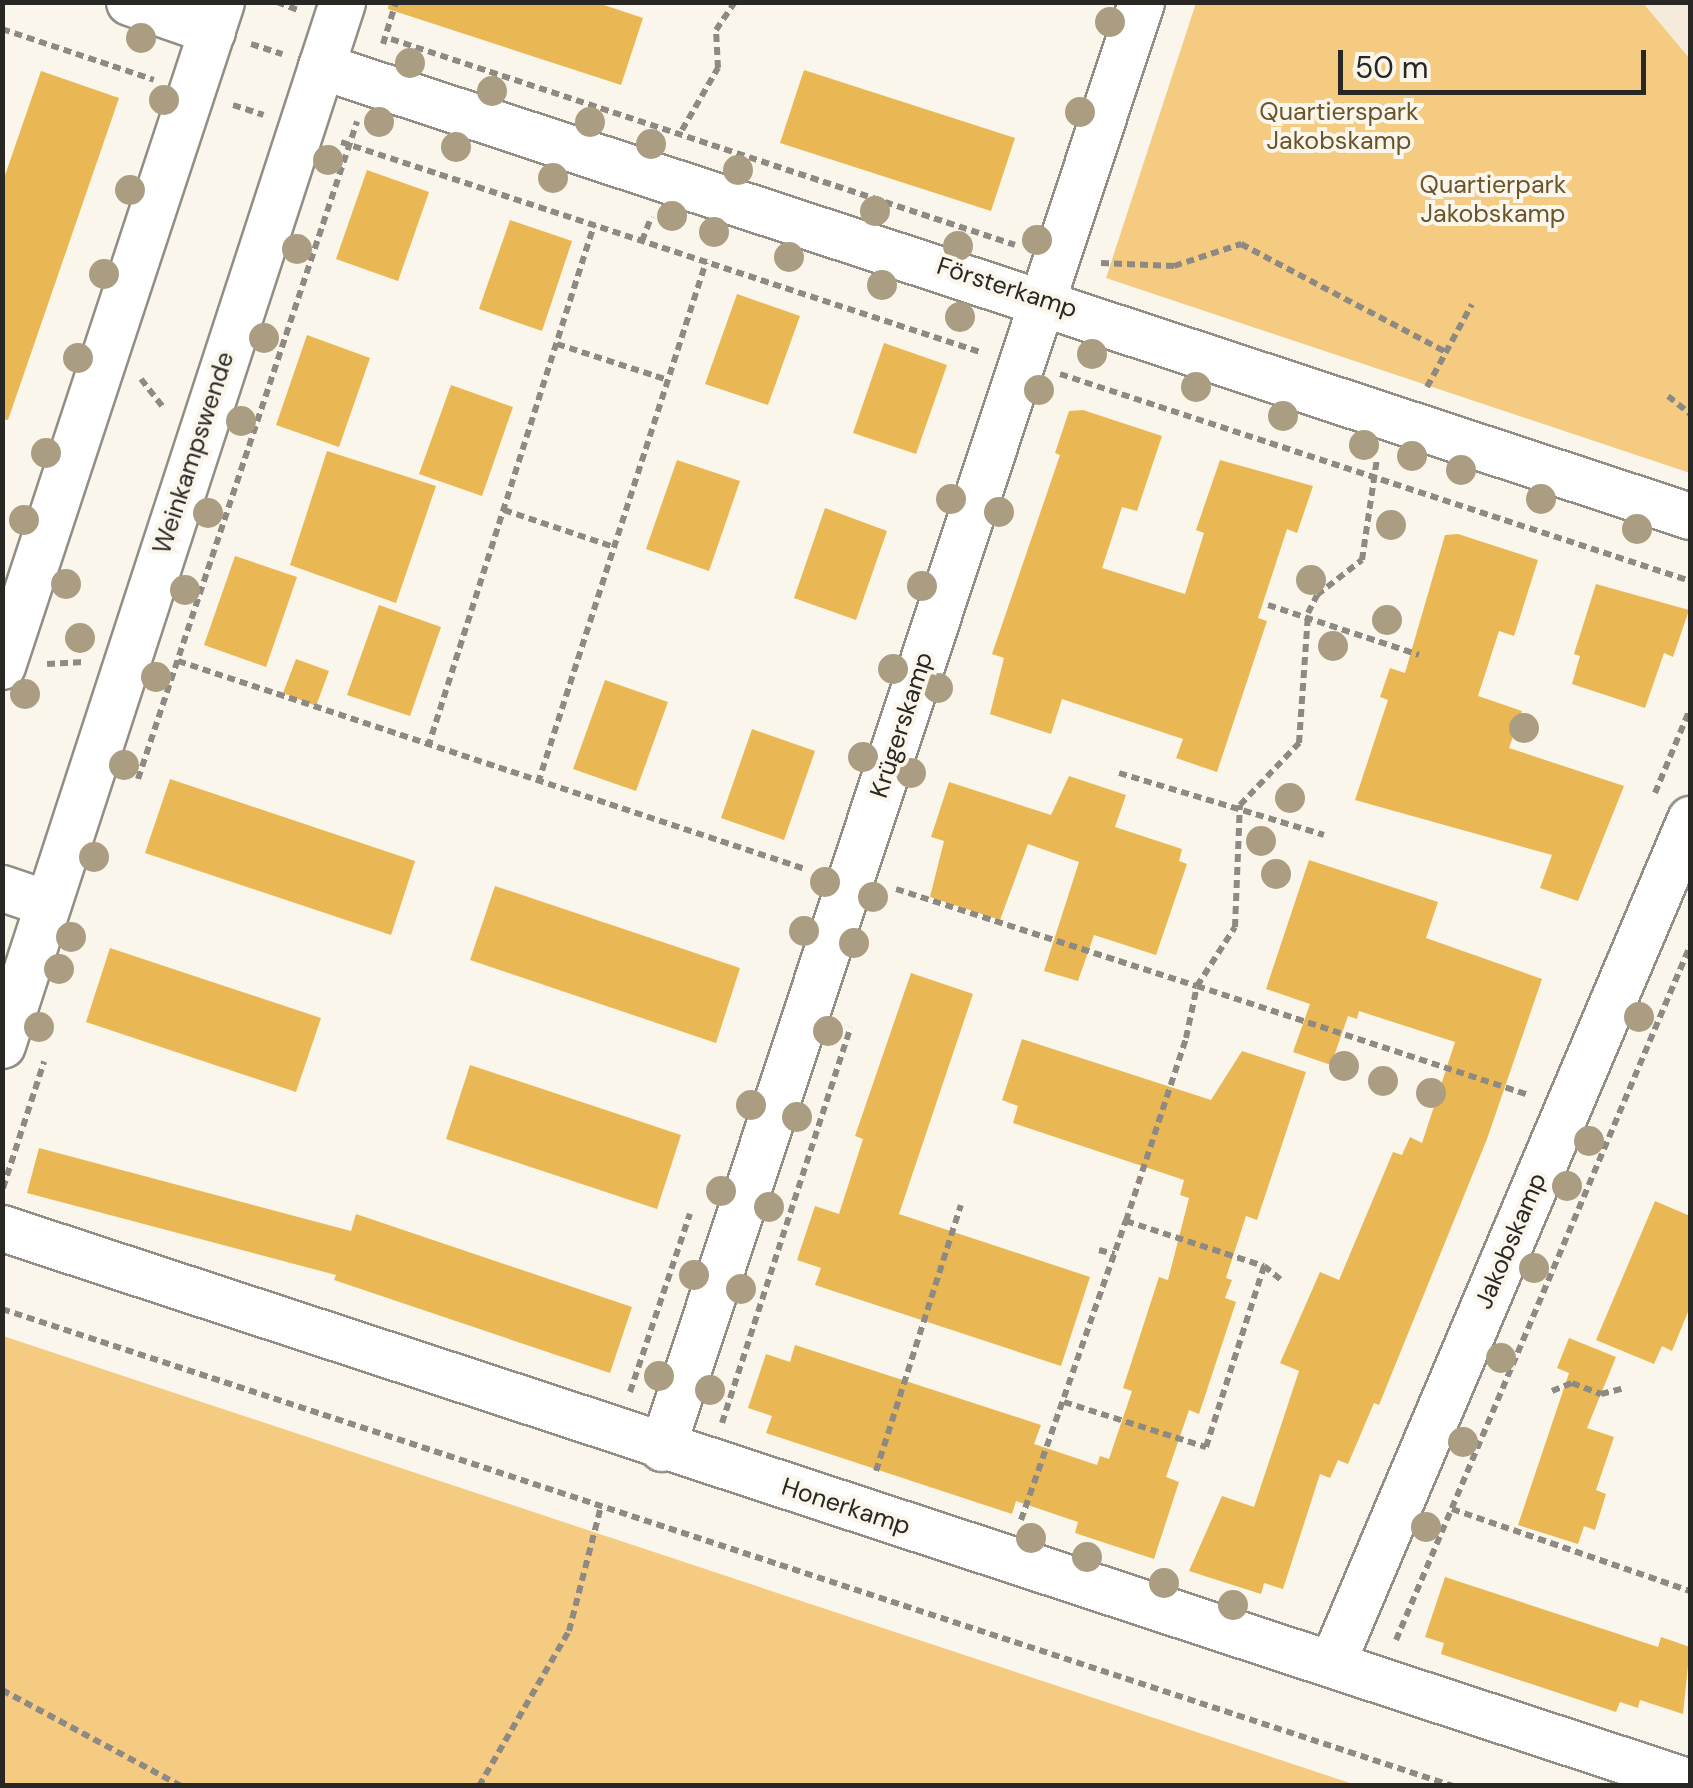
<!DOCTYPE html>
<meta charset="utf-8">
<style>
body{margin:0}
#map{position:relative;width:1693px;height:1788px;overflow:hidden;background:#fbf6eb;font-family:"DM Sans",sans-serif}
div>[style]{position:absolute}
.built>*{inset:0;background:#f5ebda}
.green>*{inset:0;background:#f4cb80}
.building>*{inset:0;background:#e9b854}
.path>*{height:6px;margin-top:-3px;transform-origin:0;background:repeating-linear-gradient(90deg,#8e8a83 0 8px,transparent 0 13px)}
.roads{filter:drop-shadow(2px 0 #938e85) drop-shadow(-2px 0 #938e85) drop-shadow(0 2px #938e85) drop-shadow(0 -2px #938e85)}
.minor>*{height:45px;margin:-22.5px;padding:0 22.5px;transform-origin:22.5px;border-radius:22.5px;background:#fff}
.trees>*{width:30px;height:30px;margin:-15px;border-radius:50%;background:#ab9d81}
span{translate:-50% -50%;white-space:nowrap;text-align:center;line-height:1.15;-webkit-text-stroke:8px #fbf6eb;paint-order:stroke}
.park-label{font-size:25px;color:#69542b}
.street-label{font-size:25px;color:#292723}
.frame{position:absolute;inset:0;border:5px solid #292723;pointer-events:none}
.scale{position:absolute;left:1338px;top:50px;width:308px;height:45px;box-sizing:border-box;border:5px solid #292723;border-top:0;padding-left:12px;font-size:30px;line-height:35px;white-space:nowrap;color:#292723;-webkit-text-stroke:8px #fbf6eb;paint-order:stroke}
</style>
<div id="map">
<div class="built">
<div style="clip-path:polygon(1643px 3px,1690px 3px,1690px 59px,1672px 42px)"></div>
</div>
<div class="green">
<div style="clip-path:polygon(1196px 3px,1643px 3px,1690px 59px,1690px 473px,1106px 278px)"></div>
<div style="clip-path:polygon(3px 1336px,1356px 1785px,3px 1785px)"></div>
</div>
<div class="building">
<div style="clip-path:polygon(389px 2px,595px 2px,643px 18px,621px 85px,388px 9px)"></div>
<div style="clip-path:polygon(804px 70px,1015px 138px,991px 211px,780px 143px)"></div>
<div style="clip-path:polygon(41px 71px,119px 98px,8px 420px,2px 419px,2px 184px)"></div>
<div style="clip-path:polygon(367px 170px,429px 192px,398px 281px,336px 259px)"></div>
<div style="clip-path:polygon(510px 220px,572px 241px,542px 331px,479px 309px)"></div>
<div style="clip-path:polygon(737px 294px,800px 316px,768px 405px,705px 384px)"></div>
<div style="clip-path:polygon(307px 335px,370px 358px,339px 447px,276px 425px)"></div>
<div style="clip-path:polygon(884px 343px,947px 365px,916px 454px,853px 433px)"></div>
<div style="clip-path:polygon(451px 385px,513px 407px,482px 496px,419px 474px)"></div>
<div style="clip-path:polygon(1083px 410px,1162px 436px,1137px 511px,1122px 507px,1102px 568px,1185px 594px,1204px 533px,1196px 530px,1220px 460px,1313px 486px,1297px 533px,1287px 529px,1258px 618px,1267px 621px,1217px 772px,1176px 758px,1183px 739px,1062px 699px,1051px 734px,990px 714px,1004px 658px,992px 654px,1060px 455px,1055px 453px,1069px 411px)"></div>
<div style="clip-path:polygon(327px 451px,436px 486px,396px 603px,290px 565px)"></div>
<div style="clip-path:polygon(677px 460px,740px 481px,709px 571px,646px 549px)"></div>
<div style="clip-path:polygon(825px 508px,887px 531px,856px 620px,794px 598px)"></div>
<div style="clip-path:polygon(1458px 534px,1538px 560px,1514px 636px,1499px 631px,1478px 696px,1522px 711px,1509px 748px,1624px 786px,1578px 901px,1540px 888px,1552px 855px,1355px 800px,1388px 700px,1380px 697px,1390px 668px,1405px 673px,1445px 535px)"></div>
<div style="clip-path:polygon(235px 556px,297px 577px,266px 667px,204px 645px)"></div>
<div style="clip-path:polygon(1596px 584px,1689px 610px,1673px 657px,1664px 653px,1645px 708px,1572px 684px,1580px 656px,1574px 654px)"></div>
<div style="clip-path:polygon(379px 605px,441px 627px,410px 716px,347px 695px)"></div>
<div style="clip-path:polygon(296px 659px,329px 671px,316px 706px,283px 693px)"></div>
<div style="clip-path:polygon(605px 680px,668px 702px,636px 791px,573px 769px)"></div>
<div style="clip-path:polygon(752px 729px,815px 751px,784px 840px,721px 818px)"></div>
<div style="clip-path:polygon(1069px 776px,1126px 795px,1115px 827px,1182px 849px,1179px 861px,1187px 864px,1156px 955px,1094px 935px,1078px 981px,1044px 971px,1079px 862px,1028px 844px,1000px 920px,930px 897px,944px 841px,931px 837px,949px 782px,1051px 815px)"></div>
<div style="clip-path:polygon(170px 779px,415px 861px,391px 935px,145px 853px)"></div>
<div style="clip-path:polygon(1309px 860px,1438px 902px,1426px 938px,1542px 979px,1487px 1139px,1379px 1405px,1374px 1403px,1348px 1464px,1338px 1460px,1330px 1478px,1320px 1474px,1283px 1589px,1264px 1583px,1261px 1594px,1189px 1571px,1222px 1496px,1254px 1507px,1299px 1371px,1280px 1363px,1320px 1272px,1339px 1280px,1393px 1152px,1402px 1155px,1410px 1137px,1422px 1143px,1455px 1042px,1359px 1011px,1357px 1019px,1348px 1016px,1331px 1065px,1293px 1052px,1310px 1004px,1266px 989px)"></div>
<div style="clip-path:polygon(495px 886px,740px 968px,716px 1043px,470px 960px)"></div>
<div style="clip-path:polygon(110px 948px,321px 1018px,296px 1092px,86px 1022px)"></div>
<div style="clip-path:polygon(911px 973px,973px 994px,899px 1214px,1090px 1277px,1061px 1366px,815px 1285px,821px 1268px,797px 1260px,815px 1206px,839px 1214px,863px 1139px,855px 1136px)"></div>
<div style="clip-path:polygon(1022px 1039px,1211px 1100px,1242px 1051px,1306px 1072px,1257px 1220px,1246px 1216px,1226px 1278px,1232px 1280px,1225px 1298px,1236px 1302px,1199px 1414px,1189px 1410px,1166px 1477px,1179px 1482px,1154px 1559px,1075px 1533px,1078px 1522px,1016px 1501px,1012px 1514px,766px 1433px,772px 1416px,748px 1408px,766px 1354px,790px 1362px,795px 1345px,1041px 1425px,1034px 1444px,1097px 1465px,1100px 1456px,1109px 1459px,1132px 1391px,1123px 1388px,1159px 1277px,1168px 1280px,1189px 1198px,1180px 1195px,1184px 1180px,1013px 1123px,1018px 1106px,1002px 1100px)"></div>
<div style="clip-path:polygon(470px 1065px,681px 1135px,657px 1209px,446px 1139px)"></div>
<div style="clip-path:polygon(39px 1148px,351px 1231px,356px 1214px,632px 1307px,610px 1373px,334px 1280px,336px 1275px,27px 1193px)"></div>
<div style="clip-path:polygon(1655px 1201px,1690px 1216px,1690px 1307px,1672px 1351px,1662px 1346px,1654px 1364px,1596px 1340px)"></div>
<div style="clip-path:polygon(1569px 1338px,1616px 1357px,1587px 1428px,1614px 1437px,1596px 1490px,1606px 1494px,1595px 1530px,1584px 1526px,1578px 1544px,1518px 1525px,1569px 1373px,1557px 1368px)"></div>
<div style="clip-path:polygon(1445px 1577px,1658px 1647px,1661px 1637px,1690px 1647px,1683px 1714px,1640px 1700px,1638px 1708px,1620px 1702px,1616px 1712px,1441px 1654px,1444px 1643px,1425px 1637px)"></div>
</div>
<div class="path">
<div style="left:277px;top:2px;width:22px;rotate:21deg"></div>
<div style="left:2px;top:29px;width:160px;rotate:18.5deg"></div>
<div style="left:391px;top:39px;width:657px;rotate:18.27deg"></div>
<div style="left:251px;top:44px;width:33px;rotate:18deg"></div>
<div style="left:383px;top:44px;width:44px;rotate:-72.8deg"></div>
<div style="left:233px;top:105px;width:32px;rotate:18deg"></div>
<div style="left:682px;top:130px;width:72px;rotate:-59.9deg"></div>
<div style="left:718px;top:68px;width:38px;rotate:-93deg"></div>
<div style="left:716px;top:30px;width:34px;rotate:-56deg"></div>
<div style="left:341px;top:142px;width:673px;rotate:18.19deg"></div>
<div style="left:642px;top:241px;width:26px;rotate:-69deg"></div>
<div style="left:1101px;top:263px;width:73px;rotate:2.4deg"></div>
<div style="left:1174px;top:266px;width:71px;rotate:-18.2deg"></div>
<div style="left:1241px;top:244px;width:232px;rotate:27.8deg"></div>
<div style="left:557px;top:344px;width:117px;rotate:18deg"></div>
<div style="left:1060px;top:374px;width:663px;rotate:18.19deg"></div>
<div style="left:141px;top:379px;width:37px;rotate:52deg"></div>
<div style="left:1427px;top:387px;width:94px;rotate:-61.5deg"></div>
<div style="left:1668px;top:396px;width:28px;rotate:39deg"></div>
<div style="left:504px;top:510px;width:116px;rotate:18.6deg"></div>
<div style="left:1268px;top:605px;width:159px;rotate:18.3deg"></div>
<div style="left:178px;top:661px;width:661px;rotate:18.35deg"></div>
<div style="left:47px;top:664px;width:37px;rotate:-3deg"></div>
<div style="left:428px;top:747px;width:548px;rotate:-72.36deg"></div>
<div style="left:1119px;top:773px;width:214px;rotate:16.8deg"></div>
<div style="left:138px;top:779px;width:693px;rotate:-71.57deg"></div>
<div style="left:538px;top:783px;width:547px;rotate:-72.13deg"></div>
<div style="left:1655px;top:793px;width:91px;rotate:-67.4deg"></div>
<div style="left:896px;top:889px;width:316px;rotate:17.9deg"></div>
<div style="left:1197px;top:986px;width:70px;rotate:-57.2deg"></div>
<div style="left:1235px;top:927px;width:122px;rotate:-87.7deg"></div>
<div style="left:1240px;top:805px;width:86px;rotate:-46.4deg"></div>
<div style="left:1299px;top:743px;width:130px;rotate:-86deg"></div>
<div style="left:1308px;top:613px;width:20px;rotate:-63deg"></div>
<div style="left:1317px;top:595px;width:57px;rotate:-37.9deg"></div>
<div style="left:1362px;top:560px;width:103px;rotate:-81.6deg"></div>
<div style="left:3px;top:1188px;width:133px;rotate:-72deg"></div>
<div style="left:1126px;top:1221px;width:193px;rotate:-71.8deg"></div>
<div style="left:1186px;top:1038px;width:53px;rotate:-78.1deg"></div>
<div style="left:1197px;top:986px;width:348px;rotate:18.2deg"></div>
<div style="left:1099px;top:1250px;width:16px;rotate:15deg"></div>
<div style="left:2px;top:1309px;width:1527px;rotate:18.2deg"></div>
<div style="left:1552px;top:1391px;width:22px;rotate:-22deg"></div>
<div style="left:1572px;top:1383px;width:31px;rotate:21deg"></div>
<div style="left:1601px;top:1394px;width:21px;rotate:-14deg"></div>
<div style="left:630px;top:1392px;width:188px;rotate:-71.4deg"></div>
<div style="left:1064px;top:1402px;width:149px;rotate:17.6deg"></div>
<div style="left:1206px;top:1447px;width:190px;rotate:-72.2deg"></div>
<div style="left:722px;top:1423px;width:416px;rotate:-72deg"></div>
<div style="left:876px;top:1471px;width:279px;rotate:-72.3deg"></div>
<div style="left:1452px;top:1509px;width:252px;rotate:19deg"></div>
<div style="left:1021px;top:1520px;width:317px;rotate:-70.7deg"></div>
<div style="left:1126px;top:1221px;width:145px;rotate:18.1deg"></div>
<div style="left:1264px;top:1266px;width:21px;rotate:39deg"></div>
<div style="left:1396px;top:1640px;width:754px;rotate:-67.04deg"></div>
<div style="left:2px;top:1690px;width:203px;rotate:28.2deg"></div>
<div style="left:479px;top:1786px;width:179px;rotate:-59.9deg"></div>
<div style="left:569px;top:1631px;width:129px;rotate:-75.6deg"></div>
</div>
<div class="roads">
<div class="minor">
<div style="left:129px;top:2px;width:88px;rotate:19.3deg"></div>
<div style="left:321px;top:66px;width:1441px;rotate:18.2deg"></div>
<div style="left:2px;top:666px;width:699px;rotate:-71.75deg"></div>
<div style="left:2px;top:888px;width:46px;rotate:18.8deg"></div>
<div style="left:2px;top:1045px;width:1097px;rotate:-71.94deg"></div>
<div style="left:2px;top:1228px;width:1777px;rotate:18.17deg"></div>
<div style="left:662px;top:1448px;width:1523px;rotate:-71.67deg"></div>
<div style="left:1332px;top:1663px;width:917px;rotate:-67.01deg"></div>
</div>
</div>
<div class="trees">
<div style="left:1110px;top:22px"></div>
<div style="left:141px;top:38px"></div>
<div style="left:410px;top:63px"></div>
<div style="left:492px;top:91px"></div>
<div style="left:164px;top:100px"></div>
<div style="left:1080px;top:112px"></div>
<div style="left:379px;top:122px"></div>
<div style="left:590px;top:122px"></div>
<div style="left:651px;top:144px"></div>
<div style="left:456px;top:147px"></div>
<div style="left:328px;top:160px"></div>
<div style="left:738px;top:170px"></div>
<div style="left:553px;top:178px"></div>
<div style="left:130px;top:190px"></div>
<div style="left:875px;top:211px"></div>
<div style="left:672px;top:216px"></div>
<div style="left:714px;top:232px"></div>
<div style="left:1037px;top:240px"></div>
<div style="left:958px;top:246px"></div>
<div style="left:297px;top:249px"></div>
<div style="left:789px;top:257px"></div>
<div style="left:104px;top:274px"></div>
<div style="left:882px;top:285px"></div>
<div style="left:960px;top:317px"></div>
<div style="left:264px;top:338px"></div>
<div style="left:1092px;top:354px"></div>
<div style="left:78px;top:358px"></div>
<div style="left:1196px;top:387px"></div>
<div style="left:1039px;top:390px"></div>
<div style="left:1283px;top:416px"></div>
<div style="left:241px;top:421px"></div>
<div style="left:1364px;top:445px"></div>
<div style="left:46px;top:453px"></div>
<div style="left:1412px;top:456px"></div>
<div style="left:1461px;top:470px"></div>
<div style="left:951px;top:499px"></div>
<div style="left:1541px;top:499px"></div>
<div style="left:999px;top:512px"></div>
<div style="left:208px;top:513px"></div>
<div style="left:24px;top:520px"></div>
<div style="left:1391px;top:525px"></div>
<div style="left:1637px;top:529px"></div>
<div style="left:1311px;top:580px"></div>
<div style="left:66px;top:584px"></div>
<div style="left:922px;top:586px"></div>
<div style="left:185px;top:590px"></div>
<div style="left:1387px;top:620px"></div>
<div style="left:80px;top:638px"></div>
<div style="left:1333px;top:646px"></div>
<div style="left:893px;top:669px"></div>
<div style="left:156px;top:677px"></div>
<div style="left:938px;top:688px"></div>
<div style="left:25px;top:694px"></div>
<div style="left:1524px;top:728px"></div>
<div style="left:863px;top:757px"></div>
<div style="left:124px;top:765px"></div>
<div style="left:911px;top:773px"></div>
<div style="left:1290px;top:798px"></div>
<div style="left:1261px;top:841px"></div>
<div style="left:94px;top:857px"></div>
<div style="left:1276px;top:874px"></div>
<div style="left:825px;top:882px"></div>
<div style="left:873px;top:897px"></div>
<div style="left:804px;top:931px"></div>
<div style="left:71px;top:937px"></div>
<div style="left:854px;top:943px"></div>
<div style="left:59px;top:969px"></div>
<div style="left:1639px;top:1017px"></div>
<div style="left:39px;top:1027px"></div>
<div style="left:828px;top:1031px"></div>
<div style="left:1344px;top:1066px"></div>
<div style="left:1383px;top:1081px"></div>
<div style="left:1431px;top:1093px"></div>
<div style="left:751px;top:1105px"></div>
<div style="left:797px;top:1117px"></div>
<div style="left:1589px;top:1141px"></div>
<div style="left:1567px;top:1186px"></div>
<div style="left:721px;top:1191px"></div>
<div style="left:769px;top:1207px"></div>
<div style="left:1534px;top:1268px"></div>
<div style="left:694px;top:1275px"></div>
<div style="left:741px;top:1289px"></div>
<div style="left:1501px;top:1358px"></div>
<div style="left:659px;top:1376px"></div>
<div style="left:710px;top:1390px"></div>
<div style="left:1463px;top:1442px"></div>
<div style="left:1426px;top:1527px"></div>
<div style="left:1031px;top:1538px"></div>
<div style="left:1087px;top:1557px"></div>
<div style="left:1164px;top:1583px"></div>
<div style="left:1233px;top:1605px"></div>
</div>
<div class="park-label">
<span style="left:1339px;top:127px">Quartierspark<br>Jakobskamp</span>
<span style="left:1493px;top:200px">Quartierpark<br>Jakobskamp</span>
</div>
<div class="street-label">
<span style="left:1007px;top:288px;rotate:18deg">Försterkamp</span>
<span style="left:194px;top:453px;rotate:-72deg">Weinkampswende</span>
<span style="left:902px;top:725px;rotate:-72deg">Krügerskamp</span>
<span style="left:1511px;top:1241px;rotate:-67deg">Jakobskamp</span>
<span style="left:846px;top:1507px;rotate:18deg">Honerkamp</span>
</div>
<div class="frame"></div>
<div class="scale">50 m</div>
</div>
